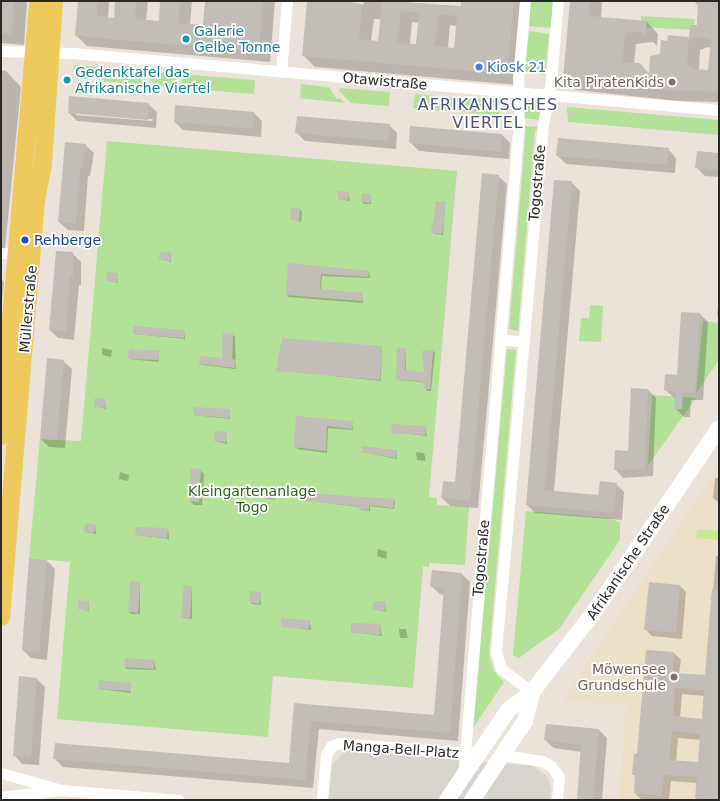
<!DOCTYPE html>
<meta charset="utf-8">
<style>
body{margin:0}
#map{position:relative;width:720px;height:801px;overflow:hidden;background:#ebe3da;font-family:"DejaVu Sans",sans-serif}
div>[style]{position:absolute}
.education>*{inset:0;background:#ede0c9}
.green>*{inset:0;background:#b2e197}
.pitch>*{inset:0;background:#c6e992}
.plaza>*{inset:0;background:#d7d3cd}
.shadow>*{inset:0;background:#0003}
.building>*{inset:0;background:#c3bdb7}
.street>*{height:11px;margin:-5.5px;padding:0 5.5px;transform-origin:5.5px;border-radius:5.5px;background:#fff}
.secondary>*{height:16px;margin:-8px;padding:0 8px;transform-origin:8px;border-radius:8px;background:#fff}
.primary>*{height:18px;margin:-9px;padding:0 9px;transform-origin:9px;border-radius:9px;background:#eec95c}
.dots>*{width:11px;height:11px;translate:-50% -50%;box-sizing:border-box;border:2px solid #fff;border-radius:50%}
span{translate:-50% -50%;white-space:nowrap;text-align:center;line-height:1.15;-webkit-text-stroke:3.5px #fff;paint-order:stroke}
.culture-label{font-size:14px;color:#0d838f}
.left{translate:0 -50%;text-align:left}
.shop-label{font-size:14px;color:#366cbe}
.street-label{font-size:14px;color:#292929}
.education-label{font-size:14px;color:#785e54}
.right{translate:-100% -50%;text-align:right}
.transit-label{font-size:14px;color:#164399}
.park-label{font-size:14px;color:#2b641a}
.quarter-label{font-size:16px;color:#4a5378;letter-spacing:1px}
.frame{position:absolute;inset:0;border:2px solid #292929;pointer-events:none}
</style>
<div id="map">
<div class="education">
<div style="clip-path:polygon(719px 467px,719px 800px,619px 800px,626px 706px,562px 700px)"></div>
</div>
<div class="green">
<div style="clip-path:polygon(530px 1px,553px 1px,551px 28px,528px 26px)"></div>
<div style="clip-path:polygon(641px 16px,695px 19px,694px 30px,641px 27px)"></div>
<div style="clip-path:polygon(529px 31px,549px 34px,545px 75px,525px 72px)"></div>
<div style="clip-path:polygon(74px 65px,136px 70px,142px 80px,144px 78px,149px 85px,101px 81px,101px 76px,89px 75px,89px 79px,81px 78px,82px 70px,73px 69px)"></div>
<div style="clip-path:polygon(146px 71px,176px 74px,175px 87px,155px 85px,144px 73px)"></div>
<div style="clip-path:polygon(181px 74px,255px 80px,254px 94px,179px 88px,182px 84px)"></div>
<div style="clip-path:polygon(301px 84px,329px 87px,337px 99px,340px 98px,345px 103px,300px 98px)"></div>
<div style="clip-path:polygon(340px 88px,390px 92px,389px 106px,351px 103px,339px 91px)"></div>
<div style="clip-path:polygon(415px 94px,459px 98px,458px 102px,446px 111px,413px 108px)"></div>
<div style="clip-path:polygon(468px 98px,501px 101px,499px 116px,455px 111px)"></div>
<div style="clip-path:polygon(530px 100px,536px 100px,541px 105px,540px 120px,522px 118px,523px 105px)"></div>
<div style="clip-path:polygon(567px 107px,719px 120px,719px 135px,568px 122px)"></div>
<div style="clip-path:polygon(522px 126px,539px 127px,535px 131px,518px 331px,509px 329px,526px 129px)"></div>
<div style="clip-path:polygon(107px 141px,457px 171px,429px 497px,437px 498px,437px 505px,469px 507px,465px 565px,429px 563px,429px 567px,423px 566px,413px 688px,273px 676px,268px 737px,57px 719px,70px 562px,29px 558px,40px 439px,81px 441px)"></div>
<div style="clip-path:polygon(590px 305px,603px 306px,601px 342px,579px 341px,581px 318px,589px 318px)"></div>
<div style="clip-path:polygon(703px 321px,719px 323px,719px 360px,696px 393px)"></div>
<div style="clip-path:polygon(507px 349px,516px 350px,489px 655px,494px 671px,504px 682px,473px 728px)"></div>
<div style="clip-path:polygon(652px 395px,696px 398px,649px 464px,648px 463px)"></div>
<div style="clip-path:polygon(526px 511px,607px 518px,620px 522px,620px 540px,559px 629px,519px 658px,513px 655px)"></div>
</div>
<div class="pitch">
<div style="clip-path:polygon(697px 529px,719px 531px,719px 540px,696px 538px)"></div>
</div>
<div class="plaza">
<div style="clip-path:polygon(350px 751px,533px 766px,548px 777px,551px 789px,550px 800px,328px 800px,332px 765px,341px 755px)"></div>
</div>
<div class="shadow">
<div style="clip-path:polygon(1px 1px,27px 1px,24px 45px,1px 43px)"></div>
<div style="clip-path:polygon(79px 1px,109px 1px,108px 18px,115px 19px,116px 1px,148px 1px,146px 21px,160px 22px,161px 1px,192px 1px,190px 25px,204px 26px,207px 1px,275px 1px,270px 62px,87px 46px,76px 35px)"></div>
<div style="clip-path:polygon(evenodd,308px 1px,349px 1px,353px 4px,363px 5px,364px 1px,394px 1px,494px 10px,495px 1px,520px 1px,519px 85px,315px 67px,303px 55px,308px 1px,374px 19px,381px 19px,379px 42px,371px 41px,374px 19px,308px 1px,412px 22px,419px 23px,417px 45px,410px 45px,412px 22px,308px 1px,450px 25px,457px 26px,455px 49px,448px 48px,450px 25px)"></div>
<div style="clip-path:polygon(evenodd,571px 1px,602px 1px,601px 18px,647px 22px,658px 34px,657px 46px,653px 42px,636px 44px,634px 64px,639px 64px,650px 74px,668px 42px,690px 39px,697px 26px,699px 7px,694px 1px,719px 1px,719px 102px,678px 101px,576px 90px,564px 78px,571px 1px,708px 47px,711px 48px,709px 71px,699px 71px,700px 50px,708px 47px)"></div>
<div style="clip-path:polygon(1px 70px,6px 71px,21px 87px,5px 248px,1px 248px)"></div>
<div style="clip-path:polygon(evenodd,148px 104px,157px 112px,156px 128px,77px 121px,69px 113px,148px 104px,76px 113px,153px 119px,152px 121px,76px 115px,76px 113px)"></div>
<div style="clip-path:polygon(254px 113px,262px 121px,261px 137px,183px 130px,175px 122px)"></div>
<div style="clip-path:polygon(389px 125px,397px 133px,396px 149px,305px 141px,297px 133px)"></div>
<div style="clip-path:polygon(411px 127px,502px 135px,510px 143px,509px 159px,419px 151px,410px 142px)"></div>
<div style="clip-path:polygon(85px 145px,94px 153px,90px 176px,88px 176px,84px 231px,68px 230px,59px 222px)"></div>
<div style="clip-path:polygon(668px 149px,676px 158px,675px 173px,566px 164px,557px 155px)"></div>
<div style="clip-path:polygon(719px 154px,719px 177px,705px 176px,696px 167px)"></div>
<div style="clip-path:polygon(498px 176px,507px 184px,478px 508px,450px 506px,442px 498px,456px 483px)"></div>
<div style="clip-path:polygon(571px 182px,580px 191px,554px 492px,599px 496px,616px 484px,624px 492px,622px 520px,535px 513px,527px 505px)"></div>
<div style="clip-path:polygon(348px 193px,350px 201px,339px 199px)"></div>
<div style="clip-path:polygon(370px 195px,371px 204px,364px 204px,362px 202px)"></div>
<div style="clip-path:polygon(445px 203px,443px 235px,434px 234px,433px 233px)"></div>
<div style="clip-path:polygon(292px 209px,302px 211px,301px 222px,291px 219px)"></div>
<div style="clip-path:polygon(72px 253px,81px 262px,81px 285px,79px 285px,74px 340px,58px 338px,50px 330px)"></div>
<div style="clip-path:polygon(171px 253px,171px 262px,160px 259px)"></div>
<div style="clip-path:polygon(289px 264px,369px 271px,370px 278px,322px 276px,321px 290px,362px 294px,363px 303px,288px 297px)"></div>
<div style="clip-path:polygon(117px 274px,118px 283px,107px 280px)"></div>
<div style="clip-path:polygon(1px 279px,4px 282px,1px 312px)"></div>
<div style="clip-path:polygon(719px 299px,719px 316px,717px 315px)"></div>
<div style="clip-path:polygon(700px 314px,708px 322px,703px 400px,691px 400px,690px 417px,684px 417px,675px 408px,676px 399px,665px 390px,678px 376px)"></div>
<div style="clip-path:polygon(184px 331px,185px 339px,134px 334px)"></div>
<div style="clip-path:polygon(224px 334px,235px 336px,236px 369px,202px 365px,200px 364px,223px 359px)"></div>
<div style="clip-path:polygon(382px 347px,381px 381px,277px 370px)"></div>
<div style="clip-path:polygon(102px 348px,112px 350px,111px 357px,102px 355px)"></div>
<div style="clip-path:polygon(406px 349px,406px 371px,425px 373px,433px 351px,435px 353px,431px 391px,427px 391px,425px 384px,421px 382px,397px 380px)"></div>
<div style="clip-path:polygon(158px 352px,159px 362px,129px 359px)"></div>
<div style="clip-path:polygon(63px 361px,72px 369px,65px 448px,49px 447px,41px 439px)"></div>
<div style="clip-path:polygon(648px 390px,656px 398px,653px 476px,623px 478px,615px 469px,629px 452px)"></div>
<div style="clip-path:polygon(105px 400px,106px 409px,95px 406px)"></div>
<div style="clip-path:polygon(229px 410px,230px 419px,194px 415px)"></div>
<div style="clip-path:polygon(297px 417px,352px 422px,353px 430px,328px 428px,327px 453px,297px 449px)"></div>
<div style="clip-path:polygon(425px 427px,427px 436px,392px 432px)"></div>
<div style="clip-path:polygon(226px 433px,227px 444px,215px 441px)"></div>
<div style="clip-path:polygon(397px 451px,397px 459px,362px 452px)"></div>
<div style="clip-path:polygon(416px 452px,424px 453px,426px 461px,417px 460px)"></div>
<div style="clip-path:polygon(200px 470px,204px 474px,202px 505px,194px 505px,190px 501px)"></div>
<div style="clip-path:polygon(120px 472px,129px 475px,128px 481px,119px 479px)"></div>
<div style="clip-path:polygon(715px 478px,719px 478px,719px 503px,713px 498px)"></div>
<div style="clip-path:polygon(274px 491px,275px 500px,264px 498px)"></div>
<div style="clip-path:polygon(304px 500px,393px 500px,395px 502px,394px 509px,370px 506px,370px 511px,361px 510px,359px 507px)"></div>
<div style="clip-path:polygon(95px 525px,96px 534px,85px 532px)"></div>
<div style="clip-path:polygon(168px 529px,169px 539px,136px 535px)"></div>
<div style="clip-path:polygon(378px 549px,387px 552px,386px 559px,377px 556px)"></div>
<div style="clip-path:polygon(evenodd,716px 556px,719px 556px,719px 800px,698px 800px,696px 798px,697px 783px,671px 781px,669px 800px,641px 799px,635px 793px,636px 777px,633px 774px,638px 756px,647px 651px,674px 653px,681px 660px,679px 674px,706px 676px,716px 556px,682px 694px,704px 696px,702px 720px,680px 718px,682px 694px,716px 556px,678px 738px,701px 740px,699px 763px,676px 761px,678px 738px)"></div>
<div style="clip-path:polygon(47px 561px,55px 569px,47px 660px,31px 658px,23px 650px)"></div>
<div style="clip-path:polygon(462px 574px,470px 582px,458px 741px,319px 729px,313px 788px,63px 767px,55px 759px,290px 764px,295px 704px,435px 716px,444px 595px,440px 594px,431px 586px)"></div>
<div style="clip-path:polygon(140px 583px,140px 614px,131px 614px,129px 612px)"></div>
<div style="clip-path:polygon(650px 583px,680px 586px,686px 592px,682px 639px,652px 636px,645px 629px)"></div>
<div style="clip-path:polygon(192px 587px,192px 619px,184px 618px,182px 616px)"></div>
<div style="clip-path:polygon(260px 593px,261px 605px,252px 604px,250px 602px)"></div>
<div style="clip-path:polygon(88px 602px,89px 611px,79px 608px)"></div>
<div style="clip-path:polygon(385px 602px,386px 612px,374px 609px)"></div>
<div style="clip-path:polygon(310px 621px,311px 630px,282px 626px)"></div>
<div style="clip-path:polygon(380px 625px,382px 636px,352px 632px)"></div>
<div style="clip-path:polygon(399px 629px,406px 629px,408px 638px,400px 638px)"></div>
<div style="clip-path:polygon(125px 659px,154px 661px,156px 670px,126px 669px)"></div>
<div style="clip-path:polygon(37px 679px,45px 687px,39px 765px,22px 764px,14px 755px)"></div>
<div style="clip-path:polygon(130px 684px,131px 693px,99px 689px)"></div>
<div style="clip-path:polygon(599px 730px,607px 738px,602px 800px,578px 800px,581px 752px,554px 748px,545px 740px)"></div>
</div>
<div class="building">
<div style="clip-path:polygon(1px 1px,14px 1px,12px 34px,1px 33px)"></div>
<div style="clip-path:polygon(78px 1px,98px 1px,97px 16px,114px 18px,115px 1px,136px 1px,135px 19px,159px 21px,160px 1px,180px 1px,179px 23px,203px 25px,205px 1px,263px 1px,259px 52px,75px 36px)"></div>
<div style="clip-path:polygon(evenodd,307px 1px,345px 1px,362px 4px,359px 39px,378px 41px,382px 1px,461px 6px,461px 1px,514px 1px,507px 74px,302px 56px,307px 1px,401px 11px,419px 13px,416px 44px,397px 43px,401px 11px,307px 1px,439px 14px,457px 16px,454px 48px,435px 46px,439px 14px)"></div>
<div style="clip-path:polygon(570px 1px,590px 1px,589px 16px,647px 21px,646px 36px,640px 31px,625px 33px,622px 63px,640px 63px,649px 74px,650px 56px,660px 54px,661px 40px,667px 41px,668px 35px,689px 37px,687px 63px,693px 69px,708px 70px,711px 40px,696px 36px,689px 40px,690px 25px,697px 25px,698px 1px,719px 1px,719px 92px,666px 90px,563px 79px)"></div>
<div style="clip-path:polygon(69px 96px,149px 103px,148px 120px,68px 113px)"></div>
<div style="clip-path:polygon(175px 105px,254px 112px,253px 129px,174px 122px)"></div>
<div style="clip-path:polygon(297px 116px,390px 124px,388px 141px,295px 133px)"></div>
<div style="clip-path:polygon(410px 126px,502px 134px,501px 152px,409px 143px)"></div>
<div style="clip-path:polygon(558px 138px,669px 148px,667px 165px,556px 156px)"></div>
<div style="clip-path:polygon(65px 142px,86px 144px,82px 168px,80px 168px,76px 224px,58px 222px)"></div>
<div style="clip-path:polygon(697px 151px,719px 153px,719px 170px,695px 168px)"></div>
<div style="clip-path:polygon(482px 173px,499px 175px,470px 501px,441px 498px,443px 481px,455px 482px)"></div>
<div style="clip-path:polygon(554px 180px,572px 181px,545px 490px,598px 495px,600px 481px,617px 483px,614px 513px,526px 505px)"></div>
<div style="clip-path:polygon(338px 191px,349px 192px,348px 200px,338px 199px)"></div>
<div style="clip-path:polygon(362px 193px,371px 194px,370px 203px,361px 202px)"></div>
<div style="clip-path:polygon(436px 201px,446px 202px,442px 234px,431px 233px)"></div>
<div style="clip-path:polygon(291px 208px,300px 209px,299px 221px,290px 220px)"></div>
<div style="clip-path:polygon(56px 251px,73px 252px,73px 277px,70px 277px,66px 332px,49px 330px)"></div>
<div style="clip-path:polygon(160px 251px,171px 253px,170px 261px,159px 260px)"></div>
<div style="clip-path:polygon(288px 263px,369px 271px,368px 277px,321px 274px,320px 289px,363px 293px,362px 301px,286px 295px)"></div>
<div style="clip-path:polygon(107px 272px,118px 273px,117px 282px,106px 281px)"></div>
<div style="clip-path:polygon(681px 312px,700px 313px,695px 393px,683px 392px,682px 409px,674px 409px,675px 391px,664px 391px,665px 374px,677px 375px)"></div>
<div style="clip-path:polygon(134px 326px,184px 330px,184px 338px,133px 334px)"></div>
<div style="clip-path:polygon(223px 333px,233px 334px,232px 359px,236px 360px,235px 368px,199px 364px,200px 356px,222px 358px)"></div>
<div style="clip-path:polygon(282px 338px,382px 346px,380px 380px,276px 371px)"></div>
<div style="clip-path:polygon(397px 348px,406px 348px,405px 370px,424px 372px,422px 351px,433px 350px,430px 389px,425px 389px,424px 383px,419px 381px,396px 380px)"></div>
<div style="clip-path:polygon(129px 349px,159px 351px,158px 360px,128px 359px)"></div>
<div style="clip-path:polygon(47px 358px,64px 360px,57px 440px,40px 439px)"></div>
<div style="clip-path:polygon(631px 388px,648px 389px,645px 469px,614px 470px,615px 450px,628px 451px)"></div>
<div style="clip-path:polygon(95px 398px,105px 399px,105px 408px,94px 407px)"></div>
<div style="clip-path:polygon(193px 407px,230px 409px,229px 418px,193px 415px)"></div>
<div style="clip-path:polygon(296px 416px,353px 421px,352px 429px,327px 426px,326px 451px,294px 447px)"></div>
<div style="clip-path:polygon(392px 424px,426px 426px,425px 435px,391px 433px)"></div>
<div style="clip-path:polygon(215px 431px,227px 432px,226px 442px,214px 441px)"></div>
<div style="clip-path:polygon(362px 446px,397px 450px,396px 458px,361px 452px)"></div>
<div style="clip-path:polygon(191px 468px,201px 469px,199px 502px,189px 501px)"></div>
<div style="clip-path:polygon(264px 489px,275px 490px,274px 499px,263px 498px)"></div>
<div style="clip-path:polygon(304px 493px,394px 499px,393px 508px,369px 505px,369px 510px,358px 509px,358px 506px,303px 501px)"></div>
<div style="clip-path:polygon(85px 523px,95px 524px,94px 533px,84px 532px)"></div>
<div style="clip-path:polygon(136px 527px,168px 528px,167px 538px,135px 535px)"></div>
<div style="clip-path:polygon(29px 558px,47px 560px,39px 652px,22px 650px)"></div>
<div style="clip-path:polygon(432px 570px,462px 573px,450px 733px,311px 721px,305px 780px,53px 759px,55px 743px,289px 763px,294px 703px,434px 715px,444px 588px,430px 586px)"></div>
<div style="clip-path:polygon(130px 581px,140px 582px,138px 613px,128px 612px)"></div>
<div style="clip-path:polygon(649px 582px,680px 585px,676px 633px,644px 630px)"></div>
<div style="clip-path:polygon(184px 585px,192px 586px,190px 618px,181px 617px)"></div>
<div style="clip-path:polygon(evenodd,712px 589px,719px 590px,719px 800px,695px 798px,697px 777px,664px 775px,662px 796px,634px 793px,635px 775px,632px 775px,634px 754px,637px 754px,646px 650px,674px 652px,673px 673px,705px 675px,712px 589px,675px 688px,704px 690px,702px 719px,673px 716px,675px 688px,712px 589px,672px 731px,700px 734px,698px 762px,669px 760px,672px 731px)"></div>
<div style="clip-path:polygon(250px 591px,261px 592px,259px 604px,249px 602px)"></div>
<div style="clip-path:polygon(78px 600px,89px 601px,88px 610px,78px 609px)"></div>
<div style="clip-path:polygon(373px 601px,385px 601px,385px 611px,373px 610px)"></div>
<div style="clip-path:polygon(281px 618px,310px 620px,309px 629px,281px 627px)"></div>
<div style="clip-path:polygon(351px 623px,381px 624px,380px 635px,351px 632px)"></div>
<div style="clip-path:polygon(125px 658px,154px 660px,154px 669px,124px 667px)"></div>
<div style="clip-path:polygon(19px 676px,37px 678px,31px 757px,13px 756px)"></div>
<div style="clip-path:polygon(99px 680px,131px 683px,131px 691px,98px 689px)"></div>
<div style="clip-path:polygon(546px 724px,599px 729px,593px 800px,577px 800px,581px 745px,544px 740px)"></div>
</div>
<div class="street">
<div style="left:1px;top:51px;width:72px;rotate:1.6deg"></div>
<div style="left:73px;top:53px;width:649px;rotate:5.04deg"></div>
<div style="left:281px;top:72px;width:71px;rotate:-85.2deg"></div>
<div style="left:1px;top:253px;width:15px;rotate:4deg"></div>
<div style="left:500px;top:339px;width:23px;rotate:7deg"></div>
<div style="left:532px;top:692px;width:39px;rotate:-143deg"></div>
<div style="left:501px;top:669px;width:18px;rotate:-106deg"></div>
<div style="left:496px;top:652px;width:530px;rotate:-84.91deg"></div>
<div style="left:543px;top:124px;width:44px;rotate:-79.5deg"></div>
<div style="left:551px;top:81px;width:80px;rotate:-85deg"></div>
<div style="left:502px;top:755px;width:40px;rotate:8.5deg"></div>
<div style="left:542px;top:761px;width:10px;rotate:29deg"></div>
<div style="left:551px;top:766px;width:14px;rotate:54deg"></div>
<div style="left:559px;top:777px;width:23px;rotate:95deg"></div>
<div style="left:1px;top:773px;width:63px;rotate:15.6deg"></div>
<div style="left:62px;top:790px;width:117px;rotate:4.9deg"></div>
<div style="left:463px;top:776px;width:657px;rotate:-85.11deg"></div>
<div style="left:519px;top:121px;width:43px;rotate:-91.3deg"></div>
<div style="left:518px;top:78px;width:77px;rotate:-84.8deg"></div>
<div style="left:1px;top:797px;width:59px;rotate:-6.8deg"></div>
<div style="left:322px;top:800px;width:45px;rotate:-84.9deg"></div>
<div style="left:326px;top:755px;width:10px;rotate:-61deg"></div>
<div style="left:331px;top:746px;width:9px;rotate:-21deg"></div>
<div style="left:339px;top:743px;width:131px;rotate:4.4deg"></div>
</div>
<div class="secondary">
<div style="left:447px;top:800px;width:110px;rotate:-55.7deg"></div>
<div style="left:509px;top:709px;width:29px;rotate:-36deg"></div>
<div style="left:532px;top:692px;width:101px;rotate:-52.2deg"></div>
<div style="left:594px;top:612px;width:222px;rotate:-55.8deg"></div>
<div style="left:472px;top:800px;width:95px;rotate:-56.1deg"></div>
<div style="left:525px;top:721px;width:30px;rotate:-76deg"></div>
</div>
<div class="primary">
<div style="left:1px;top:436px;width:437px;rotate:-85.1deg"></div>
<div style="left:1px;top:617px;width:418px;rotate:-85.2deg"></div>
<div style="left:36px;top:200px;width:38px;rotate:-79deg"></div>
<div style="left:43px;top:163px;width:162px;rotate:-86.1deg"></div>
</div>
<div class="dots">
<div style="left:186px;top:39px;background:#0f9aa8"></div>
<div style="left:479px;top:67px;background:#3f7fe0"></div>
<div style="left:67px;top:80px;background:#0f9aa8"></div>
<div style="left:672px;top:82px;background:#8d6e63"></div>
<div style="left:25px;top:240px;background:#1a4fb4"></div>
<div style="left:674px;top:677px;background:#8d6e63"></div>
</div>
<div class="culture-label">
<span class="left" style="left:194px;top:39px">Galerie<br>Gelbe Tonne</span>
<span class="left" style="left:75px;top:80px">Gedenktafel das<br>Afrikanische Viertel</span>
</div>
<div class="shop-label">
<span class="left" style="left:487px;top:67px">Kiosk 21</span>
</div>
<div class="street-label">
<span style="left:385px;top:81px;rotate:5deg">Otawistraße</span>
<span style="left:537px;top:183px;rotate:-85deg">Togostraße</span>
<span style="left:28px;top:309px;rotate:-85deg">Müllerstraße</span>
<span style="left:481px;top:558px;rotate:-85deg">Togostraße</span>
<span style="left:628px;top:562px;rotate:-56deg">Afrikanische Straße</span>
<span style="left:401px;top:749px;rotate:4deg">Manga-Bell-Platz</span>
</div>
<div class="education-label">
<span class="right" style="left:664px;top:82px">Kita PiratenKids</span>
<span class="right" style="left:666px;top:677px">Möwensee<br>Grundschule</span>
</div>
<div class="transit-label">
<span class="left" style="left:34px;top:240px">Rehberge</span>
</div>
<div class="park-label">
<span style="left:252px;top:499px">Kleingartenanlage<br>Togo</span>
</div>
<div class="quarter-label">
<span style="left:488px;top:114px">AFRIKANISCHES<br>VIERTEL</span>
</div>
<div class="frame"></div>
</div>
